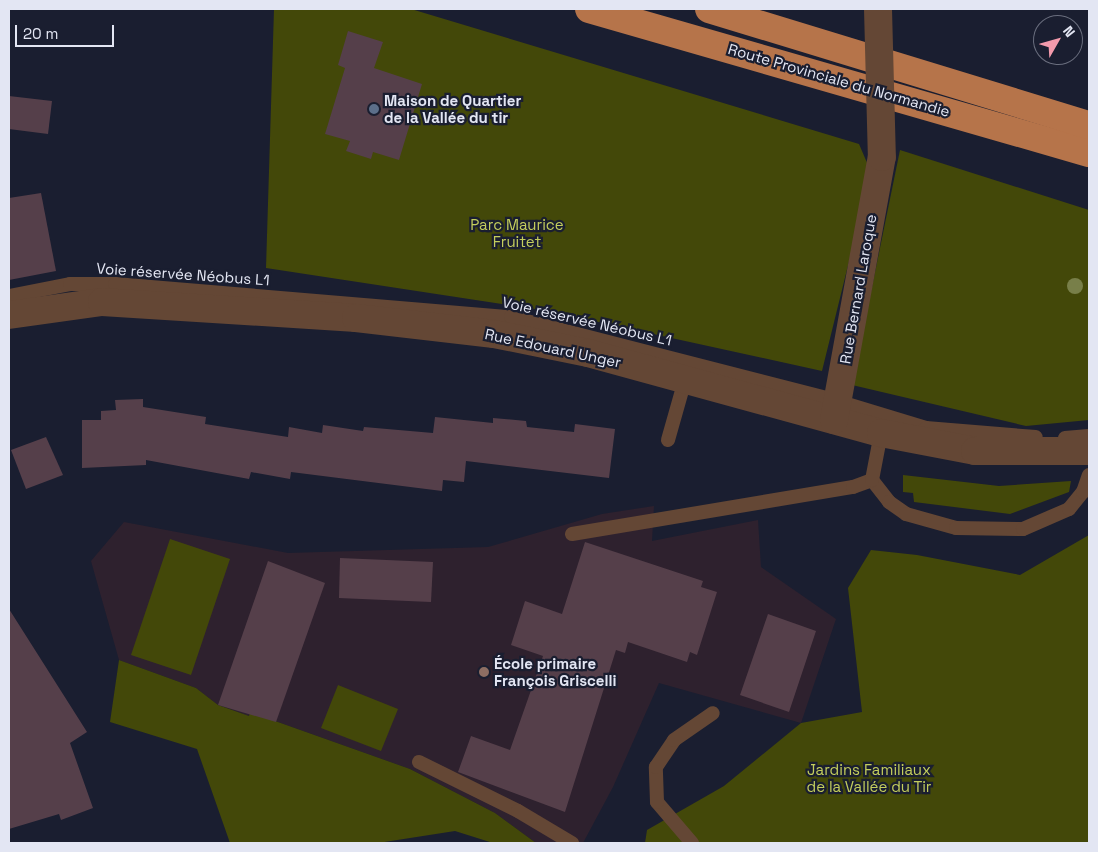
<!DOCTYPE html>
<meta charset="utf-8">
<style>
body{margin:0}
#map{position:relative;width:1098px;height:852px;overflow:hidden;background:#1a1e30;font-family:"Space Grotesk",sans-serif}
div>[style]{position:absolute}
.education>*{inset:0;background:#2e212e}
.green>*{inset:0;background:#434809}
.building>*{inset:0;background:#553f4a}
.service>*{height:14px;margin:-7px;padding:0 7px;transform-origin:7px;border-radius:7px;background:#644735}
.tertiary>*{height:28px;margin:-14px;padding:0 14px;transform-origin:14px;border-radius:14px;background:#644735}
.trunk>*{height:28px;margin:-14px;padding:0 14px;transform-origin:14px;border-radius:14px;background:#b6744a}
.tertiary-bridge>*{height:28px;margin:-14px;padding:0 14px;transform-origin:14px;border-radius:14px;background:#644735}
.trees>*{width:16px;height:16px;margin:-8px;border-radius:50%;background:#787f49}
.dots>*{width:14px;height:14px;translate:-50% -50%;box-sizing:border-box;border:2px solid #1a1e30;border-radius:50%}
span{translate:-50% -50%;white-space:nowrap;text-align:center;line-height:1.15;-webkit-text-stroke:4.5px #1a1e30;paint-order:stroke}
.street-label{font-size:15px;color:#e3e6f3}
.poi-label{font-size:15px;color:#e3e6f3;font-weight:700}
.left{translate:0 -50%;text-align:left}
.park-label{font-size:15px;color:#c4ce5d}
.frame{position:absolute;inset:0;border:10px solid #e3e6f3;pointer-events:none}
.north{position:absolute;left:1033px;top:15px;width:50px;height:50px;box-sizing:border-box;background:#1a1e30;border:1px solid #6a6e7e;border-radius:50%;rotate:52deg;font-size:14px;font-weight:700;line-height:20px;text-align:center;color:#e3e6f3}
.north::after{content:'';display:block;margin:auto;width:18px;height:22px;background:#f39aac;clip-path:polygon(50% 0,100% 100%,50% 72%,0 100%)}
.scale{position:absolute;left:15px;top:25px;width:99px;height:22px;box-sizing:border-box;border:2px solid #e3e6f3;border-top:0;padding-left:6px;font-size:15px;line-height:18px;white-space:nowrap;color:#e3e6f3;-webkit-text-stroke:4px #1a1e30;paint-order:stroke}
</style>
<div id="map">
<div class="education">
<div style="clip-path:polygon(654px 506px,652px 541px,758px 520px,761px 567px,836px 619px,801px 723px,659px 683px,613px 787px,583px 843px,536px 843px,495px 813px,410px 769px,250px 712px,249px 716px,218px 705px,196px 688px,119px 660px,91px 561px,124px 522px,288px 553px,488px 547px,602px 514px)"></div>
</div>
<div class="green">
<div style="clip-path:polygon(274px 9px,411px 9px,859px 144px,871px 172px,822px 371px,548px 311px,266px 268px)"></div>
<div style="clip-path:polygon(900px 150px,1089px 210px,1089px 420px,1026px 426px,852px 385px)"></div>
<div style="clip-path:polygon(903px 475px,999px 486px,1071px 481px,1069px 492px,1010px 514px,914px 502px,913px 493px,903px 492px)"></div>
<div style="clip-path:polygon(1089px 535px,1089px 843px,645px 843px,647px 830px,724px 786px,801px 723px,862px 712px,848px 588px,871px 550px,917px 555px,1020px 575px)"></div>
<div style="clip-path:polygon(170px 539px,230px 559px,191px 675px,131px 655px)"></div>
<div style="clip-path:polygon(119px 660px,196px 688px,218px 705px,249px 716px,250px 712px,410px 769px,495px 813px,536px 843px,493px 843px,455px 831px,378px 843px,230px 843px,197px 749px,110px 722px)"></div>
<div style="clip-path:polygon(338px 685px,398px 709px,381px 751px,321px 728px)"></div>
</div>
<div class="building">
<div style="clip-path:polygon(348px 31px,383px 42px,374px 68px,422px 84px,399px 160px,373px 152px,371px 159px,346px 151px,350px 141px,325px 134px,345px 68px,338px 65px)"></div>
<div style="clip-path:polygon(9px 96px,52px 101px,48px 134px,9px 129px)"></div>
<div style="clip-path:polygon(41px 193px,56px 271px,9px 280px,9px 198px)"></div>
<div style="clip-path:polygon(143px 399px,143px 407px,206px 417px,205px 424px,288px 437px,289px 427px,322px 433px,323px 425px,363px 431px,364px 427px,433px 433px,435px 417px,493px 423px,493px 418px,526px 421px,527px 427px,574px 432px,575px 424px,615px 429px,609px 478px,466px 461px,464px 482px,443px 480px,442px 491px,291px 472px,290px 479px,251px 472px,249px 479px,146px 460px,146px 465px,82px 468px,82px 420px,101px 420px,101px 411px,116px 410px,115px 400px)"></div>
<div style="clip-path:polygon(46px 437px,63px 475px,26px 489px,11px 450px)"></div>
<div style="clip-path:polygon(585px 542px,703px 581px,701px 587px,717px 592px,697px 655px,690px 652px,687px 662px,628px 642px,625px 653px,616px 650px,565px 812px,458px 772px,471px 736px,510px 750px,543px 656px,511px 645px,525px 601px,562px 614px)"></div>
<div style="clip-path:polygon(340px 558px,433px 562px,431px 602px,339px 598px)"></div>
<div style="clip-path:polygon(268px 561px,325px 583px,276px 722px,218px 705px)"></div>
<div style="clip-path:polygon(9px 609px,87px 732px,70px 743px,93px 808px,61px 820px,59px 814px,9px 829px)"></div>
<div style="clip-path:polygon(768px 614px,816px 631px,789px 712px,740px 695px)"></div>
</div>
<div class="service">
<div style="left:9px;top:296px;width:62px;rotate:-11.1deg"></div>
<div style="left:70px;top:284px;width:45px"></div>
<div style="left:115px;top:284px;width:397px;rotate:4.8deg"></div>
<div style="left:511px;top:317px;width:337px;rotate:14.4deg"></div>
<div style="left:837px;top:401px;width:93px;rotate:16.9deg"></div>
<div style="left:926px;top:428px;width:110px;rotate:4.7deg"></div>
<div style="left:1065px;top:438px;width:24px;rotate:-5deg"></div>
<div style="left:668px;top:440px;width:62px;rotate:-74.2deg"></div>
<div style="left:872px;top:480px;width:28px;rotate:52deg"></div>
<div style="left:889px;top:502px;width:21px;rotate:35deg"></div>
<div style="left:906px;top:514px;width:52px;rotate:15.6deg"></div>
<div style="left:956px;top:528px;width:67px;rotate:0.9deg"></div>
<div style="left:1023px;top:529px;width:50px;rotate:-23.5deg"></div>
<div style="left:1069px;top:509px;width:22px;rotate:-51deg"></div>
<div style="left:1083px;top:492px;width:18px;rotate:-71deg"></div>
<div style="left:572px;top:534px;width:285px;rotate:-9.5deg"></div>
<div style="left:853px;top:487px;width:20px;rotate:-20deg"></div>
<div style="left:872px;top:480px;width:48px;rotate:-79.2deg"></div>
<div style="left:419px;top:762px;width:110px;rotate:26.3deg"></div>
<div style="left:518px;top:811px;width:63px;rotate:30.7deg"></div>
<div style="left:692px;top:843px;width:54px;rotate:-130.5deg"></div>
<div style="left:657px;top:802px;width:35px;rotate:-92deg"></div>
<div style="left:656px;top:767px;width:32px;rotate:-56deg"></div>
<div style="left:674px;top:740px;width:47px;rotate:-34.7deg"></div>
</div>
<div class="tertiary">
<div style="left:9px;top:315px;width:94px;rotate:-8deg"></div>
<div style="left:102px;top:302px;width:255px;rotate:3.6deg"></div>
<div style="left:356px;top:318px;width:139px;rotate:6.6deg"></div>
<div style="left:494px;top:334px;width:96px;rotate:11.4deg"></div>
<div style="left:588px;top:353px;width:304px;rotate:15.3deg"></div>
<div style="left:881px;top:433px;width:96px;rotate:10.8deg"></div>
<div style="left:975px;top:451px;width:114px"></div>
<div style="left:834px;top:420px;width:267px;rotate:-79.7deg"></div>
</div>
<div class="trunk">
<div style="left:589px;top:9px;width:520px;rotate:16.07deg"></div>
<div style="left:709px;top:9px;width:397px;rotate:17deg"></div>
</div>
<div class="tertiary-bridge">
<div style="left:878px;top:9px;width:148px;rotate:88.5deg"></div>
</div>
<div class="trees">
<div style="left:1075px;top:286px"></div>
</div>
<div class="dots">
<div style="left:374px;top:109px;background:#5c6f8a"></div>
<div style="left:484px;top:672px;background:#8d6e63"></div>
</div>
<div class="street-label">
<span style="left:839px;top:80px;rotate:16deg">Route Provinciale du Normandie</span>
<span style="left:183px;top:274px;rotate:4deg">Voie réservée Néobus L1</span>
<span style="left:858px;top:289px;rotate:-80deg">Rue Bernard Laroque</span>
<span style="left:587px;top:321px;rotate:13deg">Voie réservée Néobus L1</span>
<span style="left:553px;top:348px;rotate:12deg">Rue Edouard Unger</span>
</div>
<div class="poi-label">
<span class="left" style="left:384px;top:109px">Maison de Quartier<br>de la Vallée du tir</span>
<span class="left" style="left:494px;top:672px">École primaire<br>François Griscelli</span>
</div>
<div class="park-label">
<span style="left:517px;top:233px">Parc Maurice<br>Fruitet</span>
<span style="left:869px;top:778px">Jardins Familiaux<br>de la Vallée du Tir</span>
</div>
<div class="frame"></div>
<div class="north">N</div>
<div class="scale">20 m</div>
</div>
